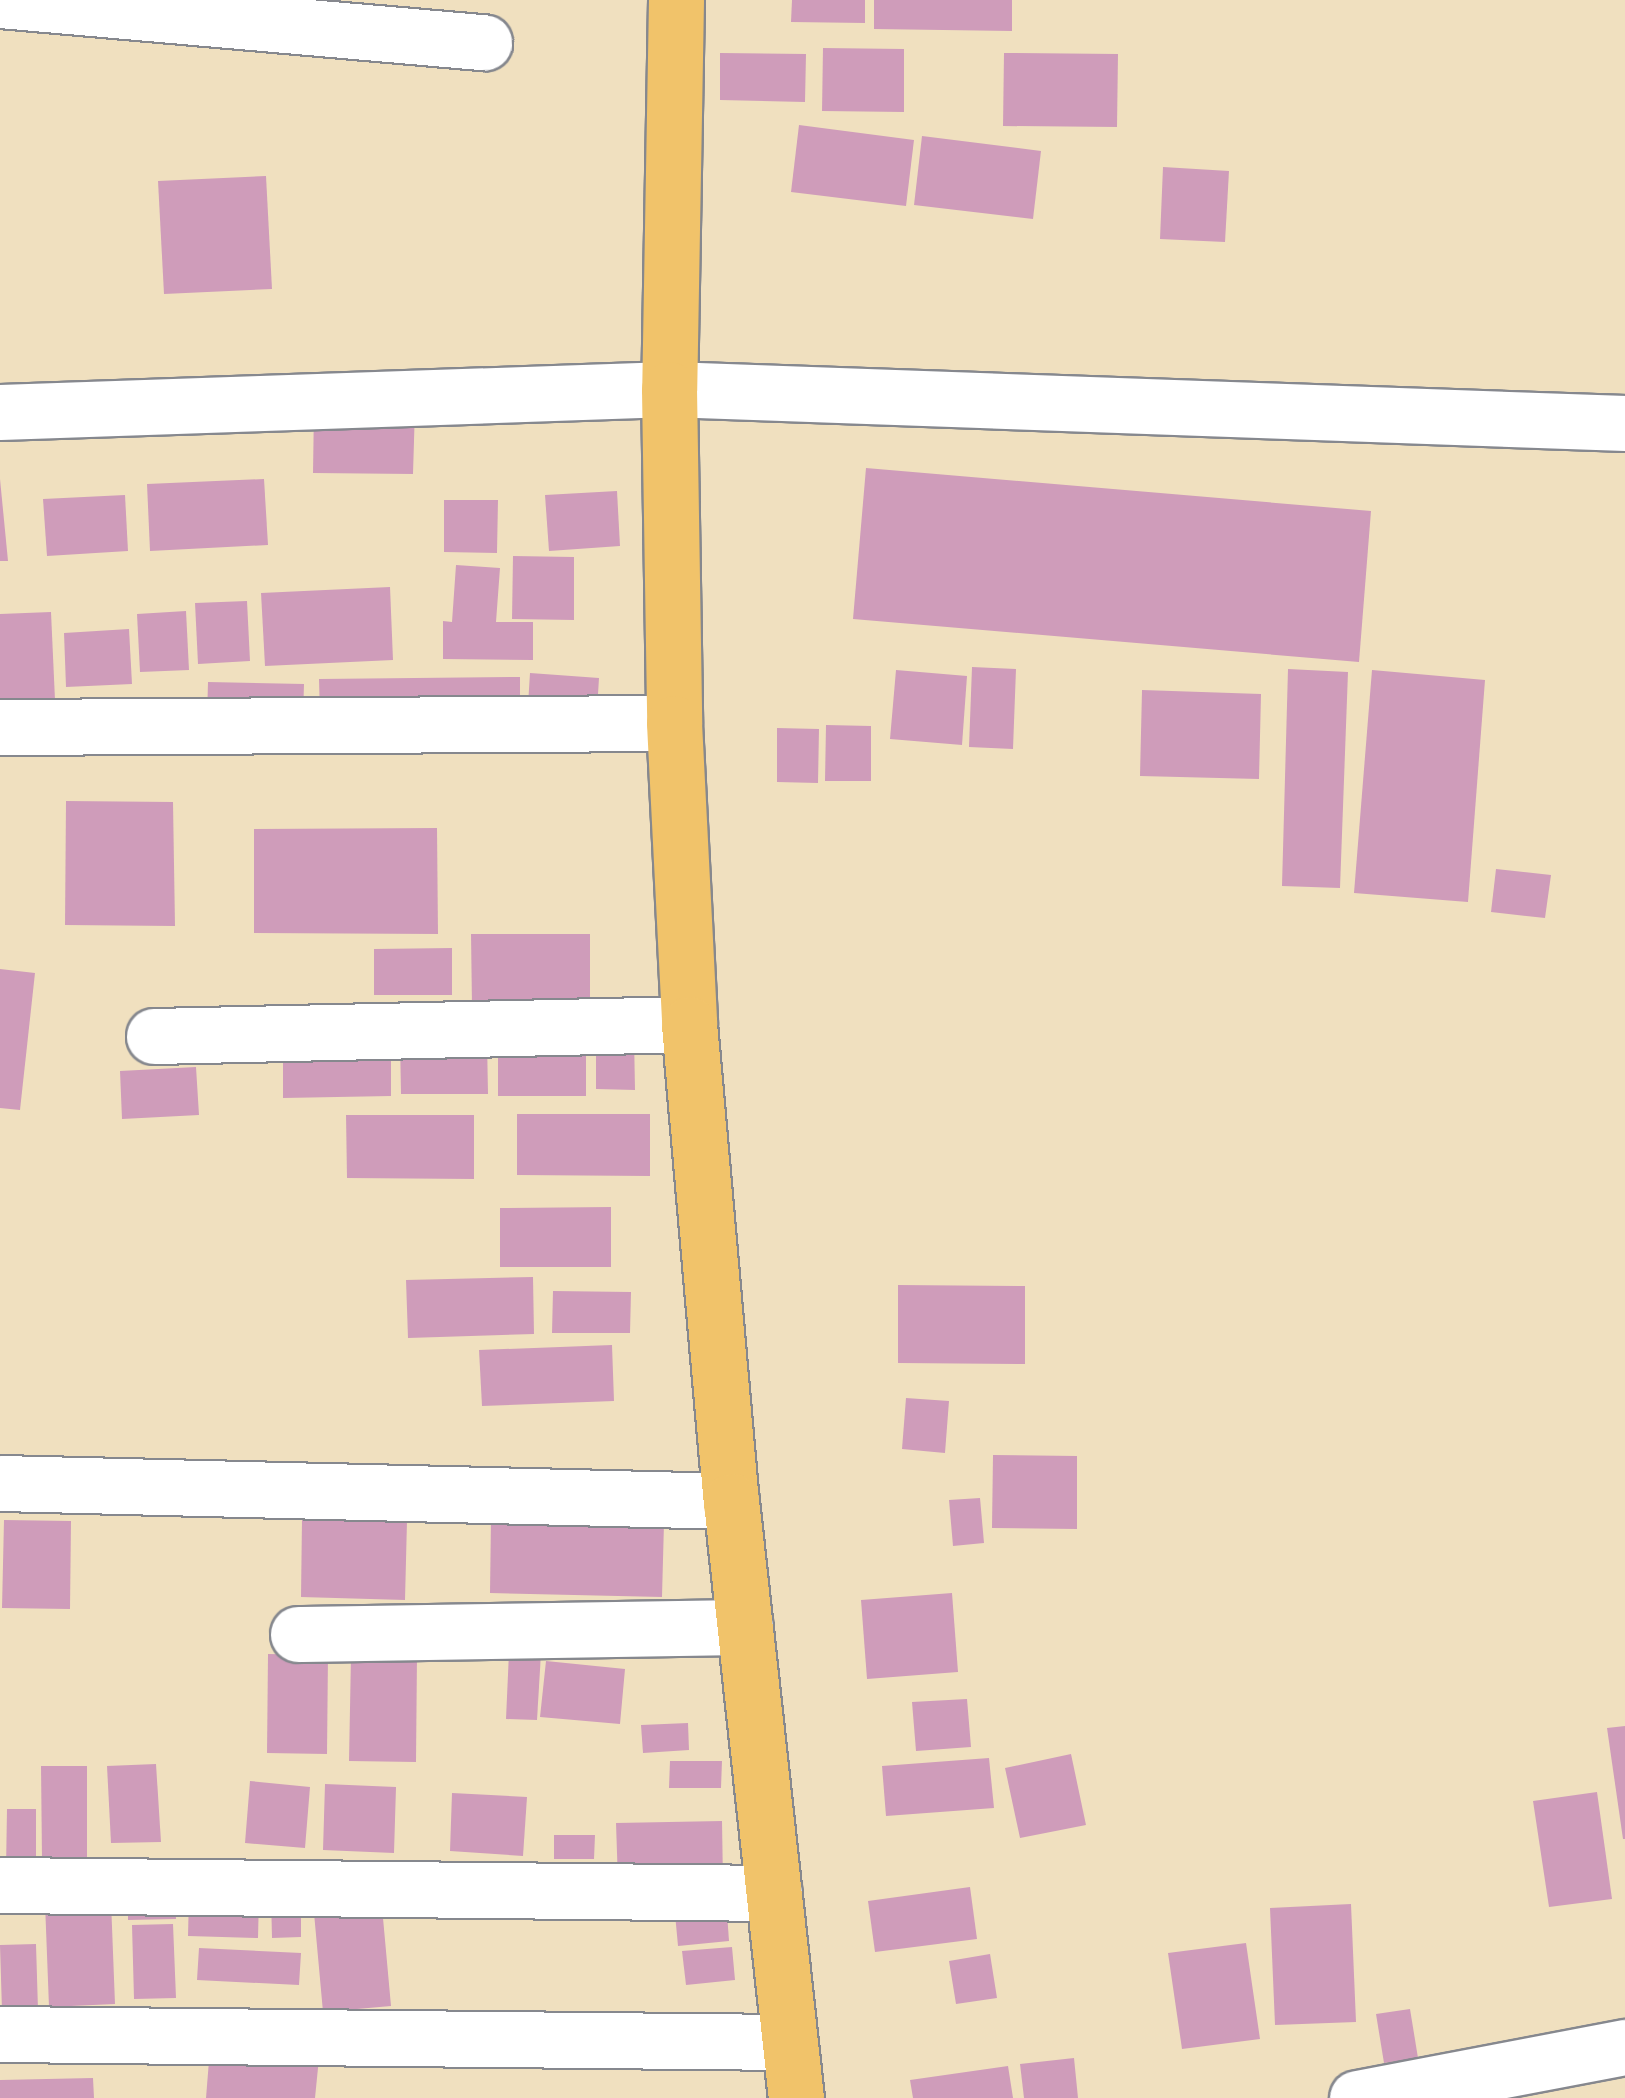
<!DOCTYPE html>
<style>
body{margin:0}
#map{position:relative;width:1625px;height:2098px;overflow:hidden;background:#f0e0bf;font-family:Caveat,sans-serif}
div>[style]{position:absolute}
.building>*{inset:0;background:#cf9cba}
.roads{filter:drop-shadow(2px 0 #86888e) drop-shadow(-2px 0 #86888e) drop-shadow(0 2px #86888e) drop-shadow(0 -2px #86888e)}
.minor>*{height:55px;margin:-27.5px;padding:0 27.5px;transform-origin:27.5px;border-radius:27.5px;background:#fff}
.major>*{height:55px;margin:-27.5px;padding:0 27.5px;transform-origin:27.5px;border-radius:27.5px;background:#f1c36a}
span{translate:-50% -50%;white-space:nowrap;text-align:center;line-height:1.15;-webkit-text-stroke:10px #fcf5e5;paint-order:stroke}
</style>
<div id="map">
<div class="building">
<div style="clip-path:polygon(792px 0,865px 0,865px 23px,791px 22px)"></div>
<div style="clip-path:polygon(874px 0,1012px 0,1012px 31px,874px 29px)"></div>
<div style="clip-path:polygon(823px 48px,904px 49px,904px 112px,822px 111px)"></div>
<div style="clip-path:polygon(720px 53px,806px 54px,805px 102px,720px 100px)"></div>
<div style="clip-path:polygon(1004px 53px,1118px 54px,1117px 127px,1003px 126px)"></div>
<div style="clip-path:polygon(799px 125px,914px 140px,906px 206px,791px 192px)"></div>
<div style="clip-path:polygon(922px 136px,1041px 151px,1033px 219px,914px 205px)"></div>
<div style="clip-path:polygon(1163px 167px,1229px 171px,1225px 242px,1160px 239px)"></div>
<div style="clip-path:polygon(266px 176px,272px 289px,164px 294px,158px 181px)"></div>
<div style="clip-path:polygon(314px 407px,415px 408px,413px 474px,313px 473px)"></div>
<div style="clip-path:polygon(866px 468px,1371px 511px,1359px 662px,853px 619px)"></div>
<div style="clip-path:polygon(0 479px,8px 561px,0 561px)"></div>
<div style="clip-path:polygon(264px 479px,268px 545px,150px 551px,147px 484px)"></div>
<div style="clip-path:polygon(617px 491px,620px 546px,549px 551px,545px 495px)"></div>
<div style="clip-path:polygon(125px 495px,128px 551px,47px 556px,43px 499px)"></div>
<div style="clip-path:polygon(444px 500px,498px 500px,497px 553px,444px 552px)"></div>
<div style="clip-path:polygon(513px 556px,574px 557px,574px 620px,512px 619px)"></div>
<div style="clip-path:polygon(456px 565px,500px 568px,496px 622px,533px 622px,533px 660px,443px 659px,443px 621px,452px 622px)"></div>
<div style="clip-path:polygon(390px 587px,393px 660px,265px 666px,261px 593px)"></div>
<div style="clip-path:polygon(247px 601px,250px 661px,198px 664px,195px 603px)"></div>
<div style="clip-path:polygon(186px 611px,189px 670px,140px 672px,137px 614px)"></div>
<div style="clip-path:polygon(51px 612px,55px 700px,0 703px,0 614px)"></div>
<div style="clip-path:polygon(129px 629px,132px 684px,66px 687px,64px 633px)"></div>
<div style="clip-path:polygon(972px 667px,1016px 669px,1013px 749px,969px 747px)"></div>
<div style="clip-path:polygon(1288px 669px,1348px 672px,1340px 888px,1282px 886px)"></div>
<div style="clip-path:polygon(896px 670px,967px 676px,962px 745px,890px 739px)"></div>
<div style="clip-path:polygon(1372px 670px,1485px 680px,1468px 902px,1354px 893px)"></div>
<div style="clip-path:polygon(530px 673px,599px 678px,597px 711px,528px 705px)"></div>
<div style="clip-path:polygon(520px 677px,520px 714px,320px 716px,319px 679px)"></div>
<div style="clip-path:polygon(208px 682px,304px 684px,303px 719px,207px 718px)"></div>
<div style="clip-path:polygon(1142px 690px,1261px 694px,1259px 779px,1140px 776px)"></div>
<div style="clip-path:polygon(826px 725px,871px 726px,871px 781px,825px 781px)"></div>
<div style="clip-path:polygon(777px 728px,819px 729px,818px 783px,777px 782px)"></div>
<div style="clip-path:polygon(66px 801px,173px 802px,175px 926px,65px 925px)"></div>
<div style="clip-path:polygon(437px 828px,438px 934px,254px 933px,254px 829px)"></div>
<div style="clip-path:polygon(1496px 869px,1551px 875px,1545px 918px,1491px 912px)"></div>
<div style="clip-path:polygon(471px 934px,590px 934px,590px 1008px,472px 1007px)"></div>
<div style="clip-path:polygon(452px 948px,452px 995px,374px 995px,374px 949px)"></div>
<div style="clip-path:polygon(0 969px,35px 973px,20px 1110px,0 1108px)"></div>
<div style="clip-path:polygon(596px 1036px,634px 1036px,635px 1090px,596px 1089px)"></div>
<div style="clip-path:polygon(498px 1038px,586px 1038px,586px 1096px,498px 1096px)"></div>
<div style="clip-path:polygon(400px 1040px,487px 1040px,488px 1094px,401px 1094px)"></div>
<div style="clip-path:polygon(391px 1052px,391px 1096px,283px 1098px,283px 1053px)"></div>
<div style="clip-path:polygon(196px 1067px,199px 1115px,122px 1119px,120px 1071px)"></div>
<div style="clip-path:polygon(517px 1114px,650px 1114px,650px 1176px,517px 1175px)"></div>
<div style="clip-path:polygon(346px 1115px,474px 1115px,474px 1179px,347px 1178px)"></div>
<div style="clip-path:polygon(611px 1207px,611px 1267px,500px 1267px,500px 1208px)"></div>
<div style="clip-path:polygon(533px 1277px,534px 1334px,408px 1338px,406px 1280px)"></div>
<div style="clip-path:polygon(898px 1285px,1025px 1286px,1025px 1364px,898px 1363px)"></div>
<div style="clip-path:polygon(553px 1291px,631px 1292px,630px 1333px,552px 1333px)"></div>
<div style="clip-path:polygon(612px 1345px,614px 1401px,482px 1406px,479px 1350px)"></div>
<div style="clip-path:polygon(906px 1398px,949px 1401px,945px 1453px,902px 1449px)"></div>
<div style="clip-path:polygon(993px 1455px,1077px 1456px,1077px 1529px,992px 1528px)"></div>
<div style="clip-path:polygon(980px 1498px,984px 1543px,953px 1546px,949px 1500px)"></div>
<div style="clip-path:polygon(302px 1519px,407px 1521px,405px 1600px,301px 1597px)"></div>
<div style="clip-path:polygon(491px 1519px,664px 1523px,662px 1597px,490px 1593px)"></div>
<div style="clip-path:polygon(4px 1520px,71px 1521px,70px 1609px,2px 1608px)"></div>
<div style="clip-path:polygon(952px 1593px,958px 1672px,867px 1679px,861px 1600px)"></div>
<div style="clip-path:polygon(509px 1652px,541px 1653px,537px 1720px,506px 1719px)"></div>
<div style="clip-path:polygon(268px 1654px,328px 1655px,327px 1754px,267px 1753px)"></div>
<div style="clip-path:polygon(351px 1655px,417px 1656px,416px 1762px,349px 1761px)"></div>
<div style="clip-path:polygon(546px 1661px,625px 1669px,620px 1724px,540px 1717px)"></div>
<div style="clip-path:polygon(967px 1699px,971px 1747px,916px 1751px,912px 1702px)"></div>
<div style="clip-path:polygon(688px 1723px,689px 1750px,643px 1753px,641px 1725px)"></div>
<div style="clip-path:polygon(1625px 1726px,1625px 1839px,1623px 1839px,1607px 1728px)"></div>
<div style="clip-path:polygon(1071px 1754px,1086px 1825px,1020px 1838px,1005px 1768px)"></div>
<div style="clip-path:polygon(989px 1758px,994px 1808px,886px 1816px,882px 1766px)"></div>
<div style="clip-path:polygon(670px 1761px,722px 1761px,721px 1788px,669px 1788px)"></div>
<div style="clip-path:polygon(156px 1764px,161px 1842px,111px 1843px,107px 1766px)"></div>
<div style="clip-path:polygon(41px 1766px,87px 1766px,87px 1860px,42px 1860px)"></div>
<div style="clip-path:polygon(250px 1781px,310px 1787px,305px 1848px,245px 1843px)"></div>
<div style="clip-path:polygon(325px 1784px,396px 1787px,394px 1853px,323px 1850px)"></div>
<div style="clip-path:polygon(1597px 1792px,1612px 1899px,1549px 1907px,1533px 1801px)"></div>
<div style="clip-path:polygon(452px 1793px,527px 1797px,523px 1856px,450px 1851px)"></div>
<div style="clip-path:polygon(7px 1809px,36px 1809px,36px 1869px,6px 1869px)"></div>
<div style="clip-path:polygon(722px 1821px,723px 1882px,618px 1883px,616px 1823px)"></div>
<div style="clip-path:polygon(554px 1835px,595px 1835px,594px 1859px,554px 1859px)"></div>
<div style="clip-path:polygon(970px 1887px,977px 1939px,875px 1952px,868px 1901px)"></div>
<div style="clip-path:polygon(175px 1895px,176px 1919px,128px 1920px,128px 1897px)"></div>
<div style="clip-path:polygon(189px 1895px,259px 1897px,258px 1938px,188px 1936px)"></div>
<div style="clip-path:polygon(381px 1896px,391px 2006px,323px 2012px,313px 1902px)"></div>
<div style="clip-path:polygon(271px 1897px,301px 1897px,301px 1937px,272px 1938px)"></div>
<div style="clip-path:polygon(726px 1899px,729px 1941px,678px 1946px,674px 1903px)"></div>
<div style="clip-path:polygon(111px 1901px,115px 2004px,49px 2007px,45px 1903px)"></div>
<div style="clip-path:polygon(1351px 1904px,1356px 2022px,1275px 2025px,1270px 1908px)"></div>
<div style="clip-path:polygon(173px 1924px,176px 1998px,134px 1999px,132px 1925px)"></div>
<div style="clip-path:polygon(1246px 1943px,1260px 2039px,1182px 2049px,1168px 1953px)"></div>
<div style="clip-path:polygon(36px 1944px,38px 2010px,2px 2011px,0 1945px)"></div>
<div style="clip-path:polygon(732px 1947px,735px 1980px,686px 1985px,682px 1951px)"></div>
<div style="clip-path:polygon(199px 1948px,301px 1953px,299px 1985px,197px 1980px)"></div>
<div style="clip-path:polygon(990px 1954px,997px 1998px,956px 2004px,949px 1961px)"></div>
<div style="clip-path:polygon(1410px 2009px,1418px 2058px,1384px 2063px,1376px 2014px)"></div>
<div style="clip-path:polygon(210px 2048px,319px 2058px,315px 2098px,206px 2098px)"></div>
<div style="clip-path:polygon(1074px 2058px,1078px 2098px,1024px 2098px,1020px 2064px)"></div>
<div style="clip-path:polygon(1008px 2066px,1013px 2098px,913px 2098px,910px 2080px)"></div>
<div style="clip-path:polygon(93px 2078px,94px 2098px,0 2098px,0 2080px)"></div>
</div>
<div class="roads">
<div class="minor">
<div style="left:0;top:0;width:486px;rotate:5deg"></div>
<div style="left:0;top:412px;width:669px;rotate:-1.97deg"></div>
<div style="left:669px;top:389px;width:957px;rotate:2.04deg"></div>
<div style="left:0;top:727px;width:674px;rotate:-0.34deg"></div>
<div style="left:154px;top:1036px;width:535px;rotate:-1.28deg"></div>
<div style="left:0;top:1483px;width:731px;rotate:1.41deg"></div>
<div style="left:298px;top:1634px;width:447px;rotate:-0.9deg"></div>
<div style="left:0;top:1885px;width:774px;rotate:0.59deg"></div>
<div style="left:0;top:2034px;width:788px;rotate:0.58deg"></div>
<div style="left:1357px;top:2098px;width:273px;rotate:-10.8deg"></div>
</div>
<div class="major">
<div style="left:676px;top:0;width:389px;rotate:91deg"></div>
<div style="left:669px;top:389px;width:334px;rotate:89.1deg"></div>
<div style="left:674px;top:723px;width:301px;rotate:87.1deg"></div>
<div style="left:689px;top:1024px;width:479px;rotate:85deg"></div>
<div style="left:731px;top:1501px;width:601px;rotate:83.79deg"></div>
</div>
</div>
</div>
